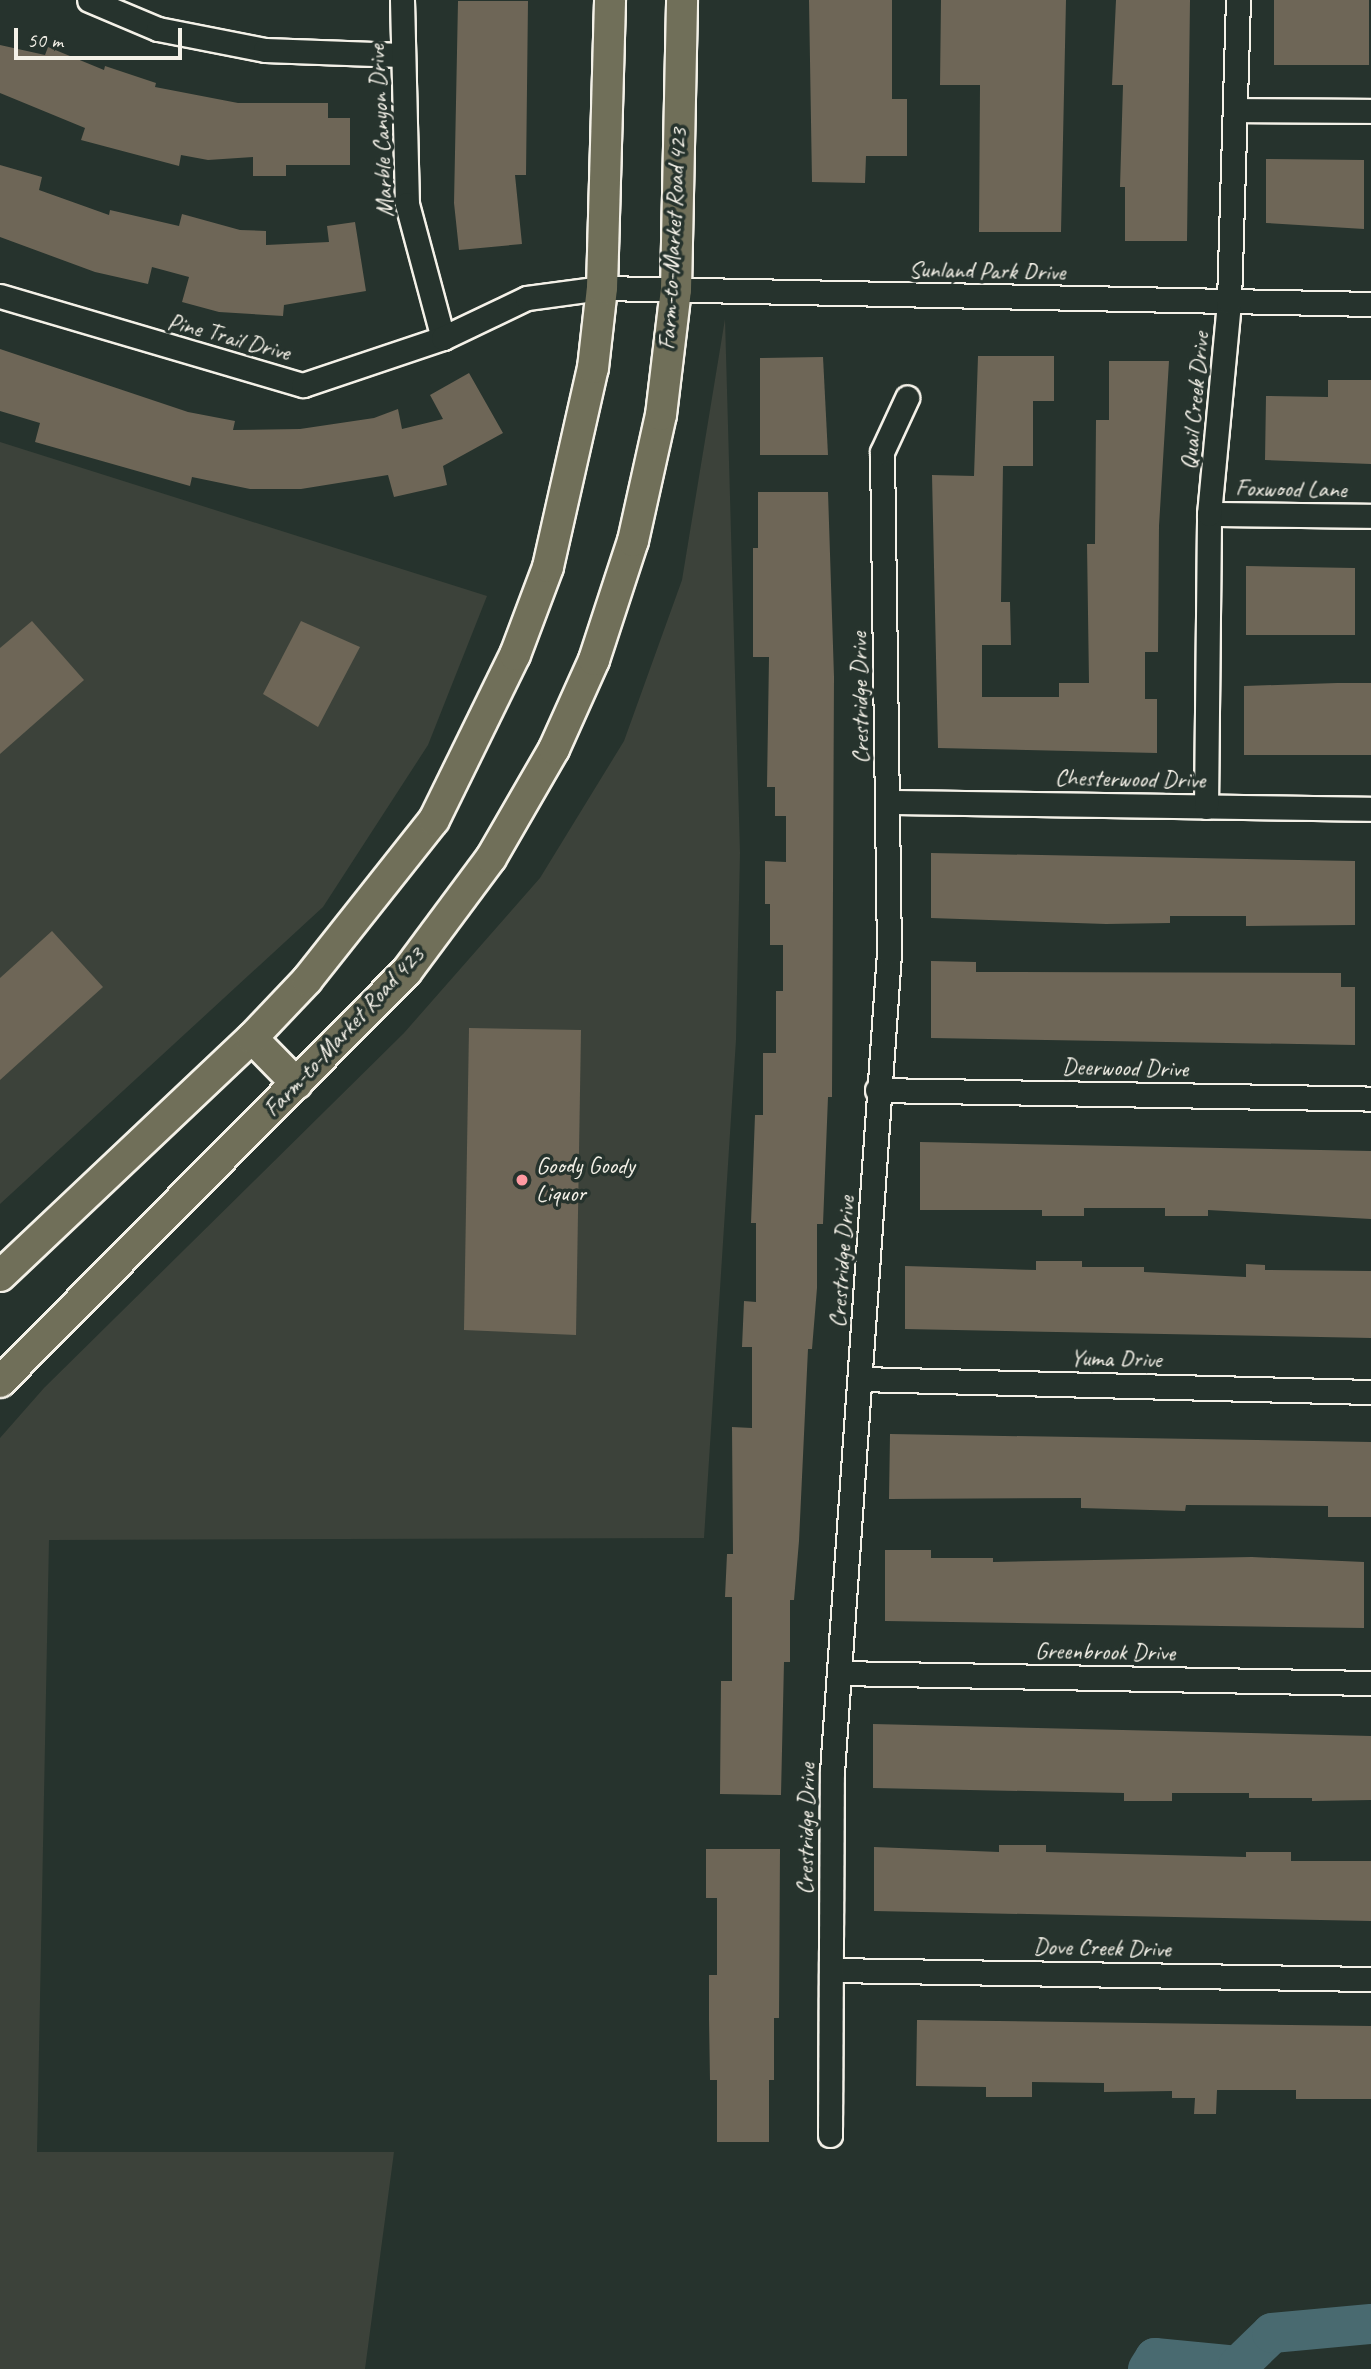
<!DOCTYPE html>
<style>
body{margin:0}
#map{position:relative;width:1371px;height:2369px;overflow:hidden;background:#26332d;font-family:Caveat,sans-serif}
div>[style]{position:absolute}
.built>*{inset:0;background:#3c423a}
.river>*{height:40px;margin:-20px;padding:0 20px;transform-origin:20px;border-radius:20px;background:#496a70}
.building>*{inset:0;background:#6e6657}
.roads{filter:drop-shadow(2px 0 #f4f1e8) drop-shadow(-2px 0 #f4f1e8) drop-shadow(0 2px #f4f1e8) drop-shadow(0 -2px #f4f1e8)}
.minor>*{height:23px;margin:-11.5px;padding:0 11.5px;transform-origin:11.5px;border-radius:11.5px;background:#26332d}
.major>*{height:30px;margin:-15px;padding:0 15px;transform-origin:15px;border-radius:15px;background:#706f59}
.dots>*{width:19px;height:19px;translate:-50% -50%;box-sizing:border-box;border:4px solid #26332d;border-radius:50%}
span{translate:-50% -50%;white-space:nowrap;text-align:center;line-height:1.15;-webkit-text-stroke:7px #26332d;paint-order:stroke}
.street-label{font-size:24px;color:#f4f1e8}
.poi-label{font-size:24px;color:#f4f1e8}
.left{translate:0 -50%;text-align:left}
.scale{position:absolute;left:14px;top:28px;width:168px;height:32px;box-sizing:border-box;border:4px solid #f4f1e8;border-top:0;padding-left:9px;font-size:21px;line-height:24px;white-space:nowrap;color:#f4f1e8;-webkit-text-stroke:5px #26332d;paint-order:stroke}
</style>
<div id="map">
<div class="built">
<div style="clip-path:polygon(725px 319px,740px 853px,736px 1040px,704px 1538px,49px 1540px,37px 2152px,394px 2152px,365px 2369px,0 2369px,0 1438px,44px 1388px,404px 1033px,540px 878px,624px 741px,682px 580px)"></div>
<div style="clip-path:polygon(0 442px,487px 596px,428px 745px,323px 907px,0 1204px)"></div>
</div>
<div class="river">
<div style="left:1148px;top:2369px;width:13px;rotate:-58deg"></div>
<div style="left:1155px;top:2358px;width:83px;rotate:5.5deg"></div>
<div style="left:1238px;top:2366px;width:47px;rotate:-44.1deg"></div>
<div style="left:1272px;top:2333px;width:99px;rotate:-5.2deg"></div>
</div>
<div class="building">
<div style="clip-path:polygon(809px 0,892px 0,892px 99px,907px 99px,907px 156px,866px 156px,865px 183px,812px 182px)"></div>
<div style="clip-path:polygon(941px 0,1066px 0,1061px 232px,979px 232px,980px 85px,940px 85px)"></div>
<div style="clip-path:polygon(1116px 0,1190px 0,1187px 241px,1125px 241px,1125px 187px,1120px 187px,1123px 85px,1112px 85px)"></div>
<div style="clip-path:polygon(1274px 0,1369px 0,1369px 65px,1274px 65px)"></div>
<div style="clip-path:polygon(458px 1px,528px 1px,526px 175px,515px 175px,522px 244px,459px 250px,454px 203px)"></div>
<div style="clip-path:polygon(0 45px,45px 55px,48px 47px,104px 70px,105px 66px,156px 83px,155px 87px,238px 103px,328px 103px,328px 118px,350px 118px,350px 165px,286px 165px,286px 176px,253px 176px,253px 157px,208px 160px,181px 155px,179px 166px,81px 140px,85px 128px,0 93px)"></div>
<div style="clip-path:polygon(1266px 159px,1364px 160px,1364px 229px,1266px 223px)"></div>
<div style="clip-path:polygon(0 165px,42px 177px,39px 190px,109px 215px,110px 210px,179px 226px,182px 214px,240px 230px,266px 231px,266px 245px,329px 242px,327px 226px,355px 222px,366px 291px,284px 305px,283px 316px,219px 312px,182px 302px,189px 277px,152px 267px,148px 284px,95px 272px,0 237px)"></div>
<div style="clip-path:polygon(0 349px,188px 412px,235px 421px,233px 430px,300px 429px,374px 418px,398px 409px,402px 429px,443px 419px,430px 395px,469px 373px,503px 433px,443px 466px,447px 485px,394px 497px,388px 475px,301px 489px,250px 489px,192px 477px,190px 486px,35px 442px,40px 423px,0 411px)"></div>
<div style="clip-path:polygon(978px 356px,1054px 356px,1054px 401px,1033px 401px,1033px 466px,1003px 466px,1001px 602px,1010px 602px,1011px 645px,982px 645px,982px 697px,1059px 697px,1059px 683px,1089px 683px,1087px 544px,1095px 544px,1096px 420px,1109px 420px,1109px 361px,1169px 361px,1159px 526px,1158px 652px,1145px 652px,1145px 699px,1157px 699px,1157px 753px,938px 748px,932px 475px,974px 476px)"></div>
<div style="clip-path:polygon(823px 357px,828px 455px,760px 455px,760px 358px)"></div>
<div style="clip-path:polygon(1328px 380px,1371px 380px,1371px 464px,1265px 460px,1266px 396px,1328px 397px)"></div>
<div style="clip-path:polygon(758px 492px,828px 492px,834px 677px,832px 1097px,828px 1097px,823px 1224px,817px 1224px,817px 1288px,812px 1349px,808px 1349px,799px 1541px,794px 1600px,790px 1600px,790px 1662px,784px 1662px,781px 1795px,720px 1794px,721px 1681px,732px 1681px,732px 1597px,725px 1597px,727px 1554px,733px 1554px,732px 1427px,752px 1428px,752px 1347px,742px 1347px,744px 1301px,756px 1302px,756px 1223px,751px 1223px,755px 1115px,763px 1115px,763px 1053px,776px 1053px,776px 991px,783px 991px,783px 945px,770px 945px,770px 904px,765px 904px,765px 861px,786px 862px,786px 816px,775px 816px,775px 787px,767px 787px,769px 657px,753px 657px,753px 548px,758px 548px)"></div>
<div style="clip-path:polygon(1246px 566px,1355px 568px,1355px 635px,1246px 635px)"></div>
<div style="clip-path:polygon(32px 621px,84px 680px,0 754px,0 648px)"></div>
<div style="clip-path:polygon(301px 621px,360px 647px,318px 727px,263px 694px)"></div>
<div style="clip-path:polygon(1337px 683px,1371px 683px,1371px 755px,1244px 755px,1244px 686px)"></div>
<div style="clip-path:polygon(931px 853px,1355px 861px,1355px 925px,1246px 926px,1246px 916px,1170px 916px,1170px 923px,1106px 924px,931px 918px)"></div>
<div style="clip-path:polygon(52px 931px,103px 987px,0 1080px,0 978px)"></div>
<div style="clip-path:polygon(931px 961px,976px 962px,976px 972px,1341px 973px,1341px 987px,1355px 987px,1355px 1045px,931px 1038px)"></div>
<div style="clip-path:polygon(469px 1028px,581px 1030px,576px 1335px,464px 1330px)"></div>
<div style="clip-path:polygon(920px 1142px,1371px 1151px,1371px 1219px,1208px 1210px,1208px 1216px,1165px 1216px,1165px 1208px,1084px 1208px,1084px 1216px,1042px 1216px,1042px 1210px,920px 1210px)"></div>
<div style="clip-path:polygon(1036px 1261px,1082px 1261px,1082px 1267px,1144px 1267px,1144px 1272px,1246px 1277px,1246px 1264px,1265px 1265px,1265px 1270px,1371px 1271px,1371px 1338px,905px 1329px,905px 1266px,1036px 1270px)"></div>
<div style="clip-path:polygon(890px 1434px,1371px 1442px,1371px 1517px,1328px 1517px,1328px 1506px,1186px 1505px,1185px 1511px,1081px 1508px,1081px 1498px,889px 1499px)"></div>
<div style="clip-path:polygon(885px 1550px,931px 1550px,931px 1558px,993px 1558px,993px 1562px,1252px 1557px,1364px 1562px,1364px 1628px,885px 1621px)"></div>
<div style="clip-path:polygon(873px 1724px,1371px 1736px,1371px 1800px,1312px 1801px,1312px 1798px,1249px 1798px,1249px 1793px,1172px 1793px,1172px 1801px,1124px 1801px,1124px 1793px,873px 1788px)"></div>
<div style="clip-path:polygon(999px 1845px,1046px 1845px,1046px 1852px,1246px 1857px,1246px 1852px,1291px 1852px,1291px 1861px,1371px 1861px,1371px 1921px,874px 1911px,874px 1847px,999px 1852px)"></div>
<div style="clip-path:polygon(706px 1849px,780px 1849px,779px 2018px,774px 2018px,774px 2080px,769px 2080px,769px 2142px,717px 2142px,717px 2080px,710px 2080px,709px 2018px,709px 1975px,717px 1975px,717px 1898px,706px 1898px)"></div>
<div style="clip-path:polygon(917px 2020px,1371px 2026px,1371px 2099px,1296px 2099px,1296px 2090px,1217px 2090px,1216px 2114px,1194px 2114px,1195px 2098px,1172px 2098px,1172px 2091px,1104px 2092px,1104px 2083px,1032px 2082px,1032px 2097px,986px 2097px,986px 2087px,916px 2086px)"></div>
</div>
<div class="roads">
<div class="minor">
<div style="left:89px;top:0;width:75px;rotate:22.8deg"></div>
<div style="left:158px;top:29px;width:109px;rotate:11.1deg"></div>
<div style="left:265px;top:50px;width:136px;rotate:2.1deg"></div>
<div style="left:402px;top:0;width:204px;rotate:88.6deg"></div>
<div style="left:407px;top:204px;width:139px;rotate:75deg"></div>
<div style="left:1235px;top:110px;width:136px;rotate:0.4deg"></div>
<div style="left:0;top:296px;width:316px;rotate:16.4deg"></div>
<div style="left:303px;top:385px;width:148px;rotate:-18.6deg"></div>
<div style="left:443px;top:338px;width:93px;rotate:-25.5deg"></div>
<div style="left:527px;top:298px;width:76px;rotate:-7.6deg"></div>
<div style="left:602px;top:288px;width:769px;rotate:1.19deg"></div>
<div style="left:1209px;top:514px;width:162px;rotate:0.7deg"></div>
<div style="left:889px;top:802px;width:482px;rotate:0.8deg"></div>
<div style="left:1206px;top:807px;width:293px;rotate:-89.4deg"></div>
<div style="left:1209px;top:514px;width:213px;rotate:-84.6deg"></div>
<div style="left:1229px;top:302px;width:302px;rotate:-88.3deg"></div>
<div style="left:877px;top:1090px;width:494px;rotate:1deg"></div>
<div style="left:860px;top:1379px;width:511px;rotate:1.46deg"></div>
<div style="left:839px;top:1673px;width:532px;rotate:1.08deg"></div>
<div style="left:832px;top:1970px;width:539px;rotate:0.96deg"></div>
<div style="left:830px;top:2135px;width:363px;rotate:-89.7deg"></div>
<div style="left:832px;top:1772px;width:821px;rotate:-86.02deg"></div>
<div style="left:889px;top:953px;width:501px;rotate:-90.8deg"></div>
<div style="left:882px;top:452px;width:60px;rotate:-65.2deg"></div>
</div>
<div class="major">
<div style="left:252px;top:1038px;width:64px;rotate:45.6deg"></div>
<div style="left:0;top:1276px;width:347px;rotate:-43.4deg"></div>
<div style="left:252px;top:1038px;width:80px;rotate:-46.5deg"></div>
<div style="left:307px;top:980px;width:204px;rotate:-51.6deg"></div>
<div style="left:434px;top:820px;width:184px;rotate:-63.9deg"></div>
<div style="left:515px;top:655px;width:94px;rotate:-69.4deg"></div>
<div style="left:548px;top:567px;width:204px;rotate:-77.3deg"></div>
<div style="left:593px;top:368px;width:81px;rotate:-83.6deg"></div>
<div style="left:602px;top:288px;width:288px;rotate:-88.4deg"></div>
<div style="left:0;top:1382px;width:578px;rotate:-45.28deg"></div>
<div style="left:407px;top:971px;width:141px;rotate:-53.4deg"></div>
<div style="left:491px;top:858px;width:126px;rotate:-60deg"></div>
<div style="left:554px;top:749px;width:98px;rotate:-65.8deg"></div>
<div style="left:594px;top:660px;width:125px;rotate:-71.9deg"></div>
<div style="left:633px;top:541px;width:129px;rotate:-77.5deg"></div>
<div style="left:661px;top:415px;width:126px;rotate:-83.2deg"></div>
<div style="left:676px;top:290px;width:290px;rotate:-88.8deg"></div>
</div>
</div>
<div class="dots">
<div style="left:522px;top:1180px;background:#ff9aa2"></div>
</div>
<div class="street-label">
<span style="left:381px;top:131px;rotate:-93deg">Marble Canyon Drive</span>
<span style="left:673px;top:239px;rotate:-87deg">Farm-to-Market Road 423</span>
<span style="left:987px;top:271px;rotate:1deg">Sunland Park Drive</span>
<span style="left:229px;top:337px;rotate:15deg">Pine Trail Drive</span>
<span style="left:1195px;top:401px;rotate:-85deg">Quail Creek Drive</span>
<span style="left:1291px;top:489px;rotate:1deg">Foxwood Lane</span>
<span style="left:860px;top:698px;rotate:-91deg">Crestridge Drive</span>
<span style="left:1130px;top:779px;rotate:1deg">Chesterwood Drive</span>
<span style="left:344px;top:1032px;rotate:-47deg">Farm-to-Market Road 423</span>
<span style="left:1125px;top:1068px;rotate:1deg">Deerwood Drive</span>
<span style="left:842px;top:1262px;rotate:-86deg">Crestridge Drive</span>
<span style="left:1116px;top:1359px;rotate:1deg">Yuma Drive</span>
<span style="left:1105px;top:1652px;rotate:1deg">Greenbrook Drive</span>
<span style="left:806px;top:1829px;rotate:-89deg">Crestridge Drive</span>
<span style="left:1102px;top:1948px;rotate:1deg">Dove Creek Drive</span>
</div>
<div class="poi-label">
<span class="left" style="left:536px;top:1180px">Goody Goody<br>Liquor</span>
</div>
<div class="scale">50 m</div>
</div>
